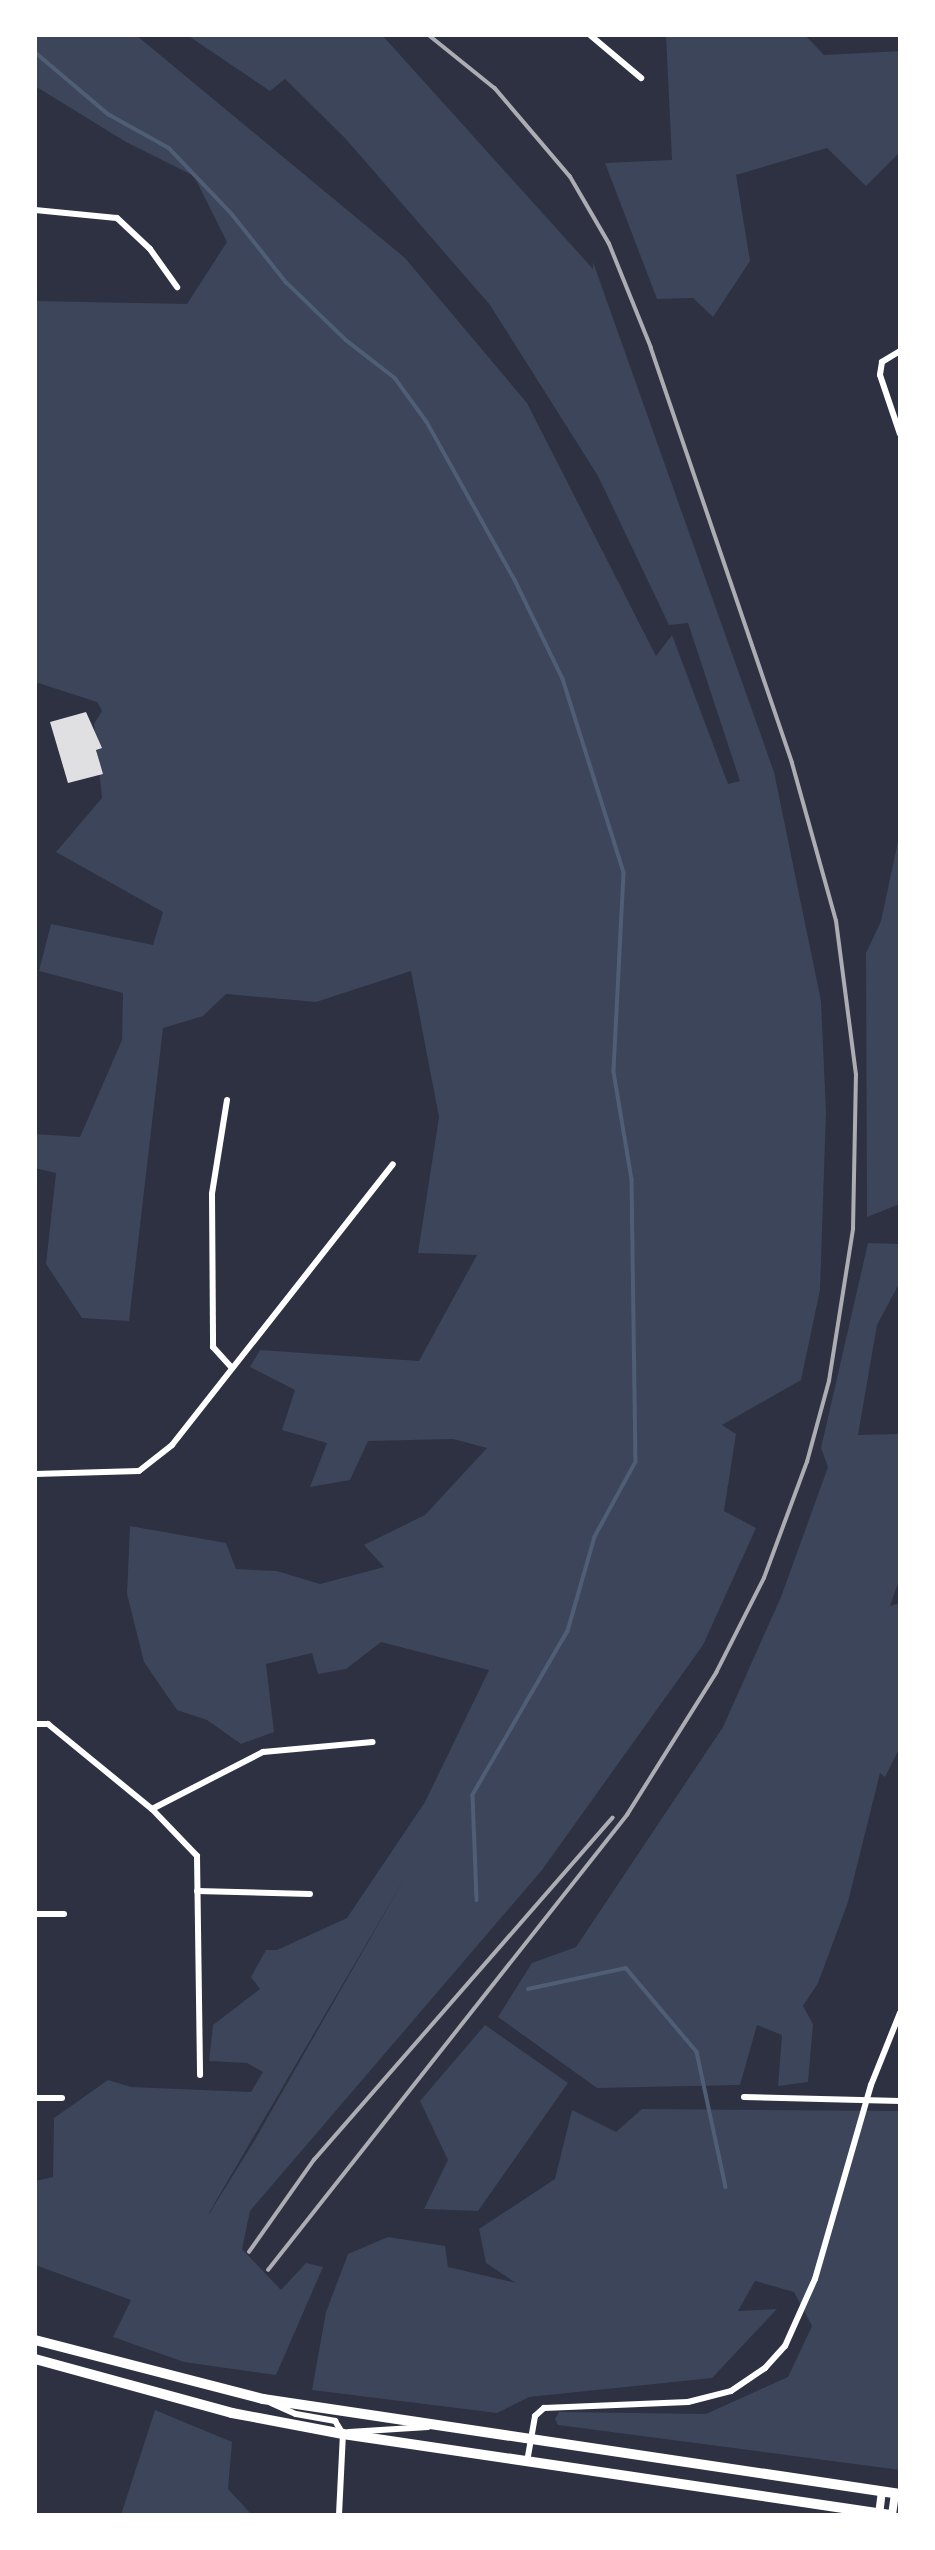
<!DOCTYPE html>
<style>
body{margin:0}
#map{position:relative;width:935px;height:2550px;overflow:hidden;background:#2d3142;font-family:Figtree,sans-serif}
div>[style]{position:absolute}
.green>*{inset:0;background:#3c4559}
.stream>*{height:3.5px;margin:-1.75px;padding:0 1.75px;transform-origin:1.75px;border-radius:1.75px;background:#4f5d75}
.building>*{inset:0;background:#e0e0e3}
.minor>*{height:6px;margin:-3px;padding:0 3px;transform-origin:3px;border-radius:3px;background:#fff}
.secondary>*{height:8px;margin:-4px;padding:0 4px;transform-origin:4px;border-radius:4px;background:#fff}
.trunk>*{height:10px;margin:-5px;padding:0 5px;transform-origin:5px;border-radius:5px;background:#fff}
.rail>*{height:3.5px;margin:-1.75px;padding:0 1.75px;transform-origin:1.75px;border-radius:1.75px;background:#abadb3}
span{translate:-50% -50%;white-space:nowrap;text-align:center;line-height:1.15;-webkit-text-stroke:5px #fff;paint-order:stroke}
.frame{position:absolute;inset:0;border:37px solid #fff;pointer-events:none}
</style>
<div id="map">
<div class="green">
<div style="clip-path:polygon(evenodd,35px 35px,136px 35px,405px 258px,527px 403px,656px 656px,672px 635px,728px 784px,740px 781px,688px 623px,669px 625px,598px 476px,490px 305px,345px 138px,285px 79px,270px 91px,187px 35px,382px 35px,593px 269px,593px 262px,774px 772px,821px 1001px,826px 1112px,820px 1290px,801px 1380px,722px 1425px,736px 1434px,724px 1511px,756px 1528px,703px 1645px,542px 1870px,250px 2211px,242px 2249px,281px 2290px,306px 2263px,323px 2267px,276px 2375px,184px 2362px,113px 2337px,131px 2300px,35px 2265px,35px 2181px,53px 2177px,54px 2118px,108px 2080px,131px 2087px,251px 2092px,263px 2072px,247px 2063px,209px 2061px,213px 2025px,260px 1989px,251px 1977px,266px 1950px,277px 1950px,347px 1918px,425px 1802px,489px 1670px,381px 1642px,346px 1669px,318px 1674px,312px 1653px,266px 1664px,274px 1732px,241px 1744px,207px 1720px,177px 1710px,144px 1662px,127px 1594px,130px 1526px,226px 1543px,236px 1569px,277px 1571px,320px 1584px,384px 1567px,364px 1545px,425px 1515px,487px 1448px,453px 1439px,368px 1441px,350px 1480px,310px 1487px,327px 1443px,282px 1430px,295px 1390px,250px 1367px,260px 1350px,419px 1361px,477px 1255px,418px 1253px,439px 1117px,411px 971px,316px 1002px,226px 994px,203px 1016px,163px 1028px,129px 1321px,82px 1318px,46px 1264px,56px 1173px,35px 1168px,35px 1134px,80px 1137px,122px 1040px,123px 993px,39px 971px,51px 924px,153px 945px,163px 912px,56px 852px,102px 798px,94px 724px,102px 711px,97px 702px,35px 682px,35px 301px,187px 304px,227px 242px,194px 176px,126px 142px,35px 86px,35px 35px,406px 1876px,253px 2143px,209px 2214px,209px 2213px,406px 1876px)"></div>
<div style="clip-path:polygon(666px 35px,805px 35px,824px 55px,900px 51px,900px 152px,866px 186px,827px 148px,736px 175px,750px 261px,713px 317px,693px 298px,657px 299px,605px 163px,672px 160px)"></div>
<div style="clip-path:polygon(900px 832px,900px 1204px,867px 1217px,866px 953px,881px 921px)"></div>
<div style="clip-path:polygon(868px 1243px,900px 1244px,900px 1282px,877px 1325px,858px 1435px,900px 1434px,900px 1578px,890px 1606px,900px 1603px,900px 1747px,885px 1777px,880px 1773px,848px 1902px,818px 1983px,803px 2006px,813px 2024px,808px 2082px,778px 2086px,782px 2035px,757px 2025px,740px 2085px,597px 2088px,498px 2017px,532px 1963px,576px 1947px,723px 1727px,781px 1597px,828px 1467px,821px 1448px)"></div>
<div style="clip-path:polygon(485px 2025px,568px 2083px,478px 2211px,424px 2209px,448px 2160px,420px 2101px)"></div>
<div style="clip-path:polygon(642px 2109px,900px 2111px,900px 2470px,558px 2425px,555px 2419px,559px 2412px,706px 2414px,788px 2377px,812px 2326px,794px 2292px,755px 2281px,738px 2311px,777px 2309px,712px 2378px,529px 2397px,497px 2413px,312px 2390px,326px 2312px,348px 2254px,388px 2237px,445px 2246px,448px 2267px,516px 2283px,486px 2263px,479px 2229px,555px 2179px,572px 2110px,616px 2132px)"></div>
<div style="clip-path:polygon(155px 2410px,232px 2442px,228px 2489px,252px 2515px,121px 2515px)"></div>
</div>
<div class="stream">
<div style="left:35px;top:52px;width:96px;rotate:40.3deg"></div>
<div style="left:108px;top:114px;width:70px;rotate:29.1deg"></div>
<div style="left:169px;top:148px;width:91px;rotate:46.3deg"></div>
<div style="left:232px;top:214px;width:87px;rotate:51.5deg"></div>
<div style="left:286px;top:282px;width:83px;rotate:44deg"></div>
<div style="left:346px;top:340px;width:62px;rotate:37.8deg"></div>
<div style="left:395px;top:378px;width:54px;rotate:54deg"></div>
<div style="left:427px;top:422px;width:181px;rotate:60.9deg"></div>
<div style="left:515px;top:580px;width:110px;rotate:64.1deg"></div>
<div style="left:563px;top:679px;width:203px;rotate:72.5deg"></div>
<div style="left:624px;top:873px;width:199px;rotate:92.9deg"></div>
<div style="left:614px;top:1072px;width:109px;rotate:80.5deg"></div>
<div style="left:632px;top:1179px;width:283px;rotate:89.2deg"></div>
<div style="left:636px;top:1462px;width:85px;rotate:118.7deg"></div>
<div style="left:595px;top:1537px;width:98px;rotate:106deg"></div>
<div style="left:568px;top:1631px;width:190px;rotate:120.1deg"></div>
<div style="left:473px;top:1795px;width:105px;rotate:87.8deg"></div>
<div style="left:528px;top:1989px;width:100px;rotate:-12.1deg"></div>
<div style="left:626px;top:1968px;width:110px;rotate:49.8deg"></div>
<div style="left:697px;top:2052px;width:138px;rotate:77.9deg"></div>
</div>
<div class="building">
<div style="clip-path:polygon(86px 712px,102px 748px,96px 750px,103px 774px,68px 783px,50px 722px)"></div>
</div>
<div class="minor">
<div style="left:590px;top:35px;width:67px;rotate:40.1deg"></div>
<div style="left:35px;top:210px;width:82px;rotate:5.6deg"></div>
<div style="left:117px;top:218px;width:45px;rotate:43.2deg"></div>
<div style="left:150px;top:249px;width:47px;rotate:54.6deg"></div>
<div style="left:900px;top:351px;width:21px;rotate:149deg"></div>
<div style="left:882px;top:362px;width:13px;rotate:99deg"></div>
<div style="left:880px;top:375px;width:62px;rotate:71.3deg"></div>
<div style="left:227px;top:1100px;width:95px;rotate:99.1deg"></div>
<div style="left:212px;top:1194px;width:153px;rotate:89.6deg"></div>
<div style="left:213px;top:1347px;width:27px;rotate:48deg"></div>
<div style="left:35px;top:1474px;width:104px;rotate:-1.7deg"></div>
<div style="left:139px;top:1471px;width:42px;rotate:-38.2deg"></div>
<div style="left:172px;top:1445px;width:357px;rotate:-51.8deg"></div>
<div style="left:35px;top:1724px;width:13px"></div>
<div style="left:48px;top:1724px;width:134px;rotate:39.3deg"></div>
<div style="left:152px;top:1809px;width:65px;rotate:46.2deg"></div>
<div style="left:197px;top:1856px;width:219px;rotate:89.2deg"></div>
<div style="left:152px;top:1809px;width:125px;rotate:-27.2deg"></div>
<div style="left:263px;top:1752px;width:110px;rotate:-5.2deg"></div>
<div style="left:197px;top:1891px;width:113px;rotate:1.5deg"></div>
<div style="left:35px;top:1914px;width:29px"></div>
<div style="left:744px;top:2097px;width:156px;rotate:1.5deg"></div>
<div style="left:35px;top:2098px;width:27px"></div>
<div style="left:271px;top:2403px;width:27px;rotate:24deg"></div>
<div style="left:296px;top:2414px;width:40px;rotate:10deg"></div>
<div style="left:335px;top:2421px;width:15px;rotate:58deg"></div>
<div style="left:349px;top:2432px;width:79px;rotate:-3.6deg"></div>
<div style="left:527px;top:2462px;width:47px;rotate:-80.1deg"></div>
<div style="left:535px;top:2416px;width:12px;rotate:-42deg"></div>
<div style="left:544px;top:2408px;width:144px;rotate:-2.4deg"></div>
<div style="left:688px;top:2402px;width:44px;rotate:-14.3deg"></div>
<div style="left:731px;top:2391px;width:41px;rotate:-34.1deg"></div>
<div style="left:765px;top:2368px;width:30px;rotate:-48deg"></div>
<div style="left:785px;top:2346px;width:73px;rotate:-65.9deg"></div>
<div style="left:815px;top:2279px;width:202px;rotate:-73.9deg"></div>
<div style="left:871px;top:2085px;width:78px;rotate:-68.1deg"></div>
<div style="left:339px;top:2515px;width:81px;rotate:-87.2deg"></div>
</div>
<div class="secondary">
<div style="left:879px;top:2515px;width:24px;rotate:-83deg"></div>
<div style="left:892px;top:2515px;width:22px;rotate:-82deg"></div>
</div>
<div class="trunk">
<div style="left:35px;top:2340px;width:236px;rotate:14.5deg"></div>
<div style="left:263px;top:2399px;width:644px;rotate:8.48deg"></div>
<div style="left:35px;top:2359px;width:204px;rotate:15.3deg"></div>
<div style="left:232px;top:2413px;width:113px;rotate:10.7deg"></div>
<div style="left:343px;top:2434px;width:553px;rotate:8.42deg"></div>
</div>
<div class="rail">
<div style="left:249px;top:2252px;width:113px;rotate:-54.8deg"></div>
<div style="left:314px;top:2160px;width:454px;rotate:-48.9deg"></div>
<div style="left:268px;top:2270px;width:580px;rotate:-51.73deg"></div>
<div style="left:627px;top:1815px;width:168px;rotate:-57.9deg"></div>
<div style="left:716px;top:1673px;width:106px;rotate:-63.2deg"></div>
<div style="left:764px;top:1578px;width:124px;rotate:-69.7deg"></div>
<div style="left:807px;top:1462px;width:84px;rotate:-74.8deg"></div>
<div style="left:829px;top:1381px;width:154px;rotate:-81deg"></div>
<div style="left:853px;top:1229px;width:154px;rotate:-88.9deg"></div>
<div style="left:856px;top:1075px;width:155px;rotate:-97.4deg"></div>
<div style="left:836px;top:921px;width:164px;rotate:-105.6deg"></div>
<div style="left:792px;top:763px;width:438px;rotate:-108.8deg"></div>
<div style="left:651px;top:348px;width:112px;rotate:-112deg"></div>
<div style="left:609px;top:244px;width:78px;rotate:-120.2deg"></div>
<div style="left:570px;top:177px;width:116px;rotate:-130.4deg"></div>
<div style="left:495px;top:89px;width:86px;rotate:-141.1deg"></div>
</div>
<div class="frame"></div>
</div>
